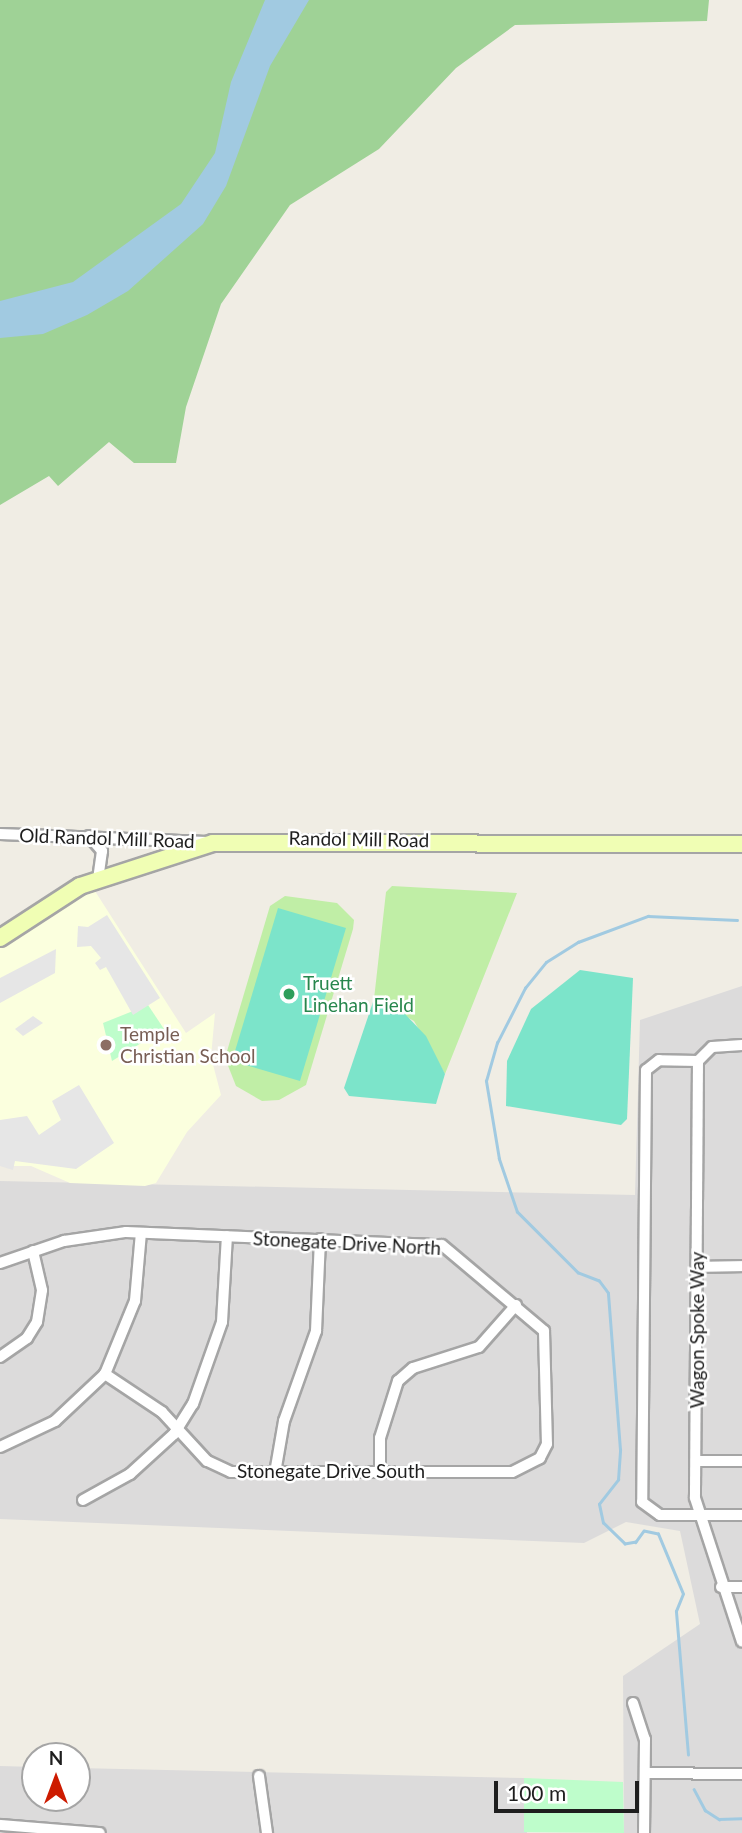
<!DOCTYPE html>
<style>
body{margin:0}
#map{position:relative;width:742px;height:1833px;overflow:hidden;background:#f0ede4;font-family:Lato,sans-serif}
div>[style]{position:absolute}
.residential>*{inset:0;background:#dcdbdb}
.education>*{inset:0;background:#fbffde}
.grass>*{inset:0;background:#c0eea6}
.forest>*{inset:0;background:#9fd296}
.park>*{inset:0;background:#befdcb}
.pitch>*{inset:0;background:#7ce4ca}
.parking>*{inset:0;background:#e6e6e6}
.water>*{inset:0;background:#a1cae1}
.stream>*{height:2.5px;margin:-1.25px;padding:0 1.25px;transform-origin:1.25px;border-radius:1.25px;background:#a1cae1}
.roads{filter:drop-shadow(2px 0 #a5a5a5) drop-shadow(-2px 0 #a5a5a5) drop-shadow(0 2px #a5a5a5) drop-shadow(0 -2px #a5a5a5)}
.street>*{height:10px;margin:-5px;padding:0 5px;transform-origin:5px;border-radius:5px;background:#fff}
.secondary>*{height:16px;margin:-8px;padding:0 8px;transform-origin:8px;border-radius:8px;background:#f0feb4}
.dots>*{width:19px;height:19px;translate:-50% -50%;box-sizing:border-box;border:4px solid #fff;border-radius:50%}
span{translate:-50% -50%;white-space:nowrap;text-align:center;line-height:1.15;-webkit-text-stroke:5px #fff;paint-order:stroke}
.street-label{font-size:19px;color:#1e1e1e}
.leisure-label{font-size:19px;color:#27864d}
.left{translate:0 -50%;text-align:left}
.education-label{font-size:19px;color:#785e54}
.north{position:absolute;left:21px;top:1742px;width:70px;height:70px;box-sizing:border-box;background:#fff;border:2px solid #a5a5a5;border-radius:50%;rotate:0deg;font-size:19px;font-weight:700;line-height:28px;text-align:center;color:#1e1e1e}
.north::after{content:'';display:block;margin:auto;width:24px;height:32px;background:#cd1b00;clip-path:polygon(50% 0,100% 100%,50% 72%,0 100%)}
.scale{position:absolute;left:494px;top:1781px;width:145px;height:32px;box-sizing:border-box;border:4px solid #1e1e1e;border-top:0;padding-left:9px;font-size:21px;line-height:24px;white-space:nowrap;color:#1e1e1e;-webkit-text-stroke:5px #fff;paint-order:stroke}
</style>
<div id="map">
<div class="residential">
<div style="clip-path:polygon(742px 986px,742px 1833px,624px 1833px,623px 1676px,700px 1624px,680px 1531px,626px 1522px,584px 1543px,0 1519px,0 1181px,635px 1195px,640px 1020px)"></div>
<div style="clip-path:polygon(0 1766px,35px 1767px,35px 1798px,77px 1798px,77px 1768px,524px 1778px,527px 1833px,0 1833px)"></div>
</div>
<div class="education">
<div style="clip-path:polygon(93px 888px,186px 1033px,215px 1013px,211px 1057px,221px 1095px,187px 1132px,156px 1183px,145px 1186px,70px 1183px,31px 1166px,0 1166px,0 945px)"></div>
</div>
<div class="grass">
<div style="clip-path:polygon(392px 886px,517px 893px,445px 1074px,414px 1021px,374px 999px,386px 892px)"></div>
<div style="clip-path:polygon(285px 896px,337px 903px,354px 920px,353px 929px,306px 1085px,279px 1100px,262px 1101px,236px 1086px,225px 1058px,270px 906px)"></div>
</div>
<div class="forest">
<div style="clip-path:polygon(0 0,709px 0,707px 21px,515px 25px,456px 68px,379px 149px,290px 205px,221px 304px,186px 407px,176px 463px,134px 463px,109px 442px,58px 486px,49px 476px,0 505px)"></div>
</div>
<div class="park">
<div style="clip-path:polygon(148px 1005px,164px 1029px,112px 1061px,103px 1023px)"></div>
<div style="clip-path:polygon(524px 1778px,623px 1782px,624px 1833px,524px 1832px)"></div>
</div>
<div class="pitch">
<div style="clip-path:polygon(278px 908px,346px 928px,300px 1081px,232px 1061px)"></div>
<div style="clip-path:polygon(580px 970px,633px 978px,627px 1119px,621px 1125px,506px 1106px,507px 1061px,531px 1009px)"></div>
<div style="clip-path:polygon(374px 999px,404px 1013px,426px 1036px,445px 1074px,436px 1104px,349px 1096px,344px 1088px)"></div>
</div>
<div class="parking">
<div style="clip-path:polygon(107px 915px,160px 998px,133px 1015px,106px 967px,100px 970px,95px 963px,101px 958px,91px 946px,77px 947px,78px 926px,88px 927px)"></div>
<div style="clip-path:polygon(56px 949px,55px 973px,0 1003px,0 978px)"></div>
<div style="clip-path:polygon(33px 1016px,43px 1023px,23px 1036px,15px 1029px)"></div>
<div style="clip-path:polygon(79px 1085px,114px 1143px,76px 1169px,15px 1161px,13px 1170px,0 1166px,0 1120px,27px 1116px,39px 1135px,61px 1120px,52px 1101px)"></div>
</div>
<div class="water">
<div style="clip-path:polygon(265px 0,309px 0,270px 66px,226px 186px,203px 224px,128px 291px,87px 315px,43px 334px,0 338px,0 301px,73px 282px,181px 204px,215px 153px,231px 82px)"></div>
</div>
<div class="stream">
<div style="left:688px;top:1755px;width:144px;rotate:-94.8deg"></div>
<div style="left:676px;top:1611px;width:18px;rotate:-68deg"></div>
<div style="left:683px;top:1594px;width:65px;rotate:-112.6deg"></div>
<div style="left:658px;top:1534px;width:14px;rotate:-168deg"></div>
<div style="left:644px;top:1531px;width:14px;rotate:126deg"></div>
<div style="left:636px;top:1542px;width:11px;rotate:170deg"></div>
<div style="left:625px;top:1544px;width:30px;rotate:-136deg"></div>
<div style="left:603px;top:1523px;width:19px;rotate:-102deg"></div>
<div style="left:599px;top:1504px;width:31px;rotate:-52deg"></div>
<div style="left:618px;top:1480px;width:30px;rotate:-86deg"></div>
<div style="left:620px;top:1450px;width:157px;rotate:-94.4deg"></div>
<div style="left:608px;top:1293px;width:15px;rotate:-127deg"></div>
<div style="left:599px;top:1281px;width:22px;rotate:-159deg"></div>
<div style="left:578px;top:1273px;width:86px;rotate:-135deg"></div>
<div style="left:517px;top:1212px;width:56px;rotate:-108.8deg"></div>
<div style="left:499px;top:1159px;width:79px;rotate:-99.5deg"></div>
<div style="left:486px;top:1081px;width:40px;rotate:-74deg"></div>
<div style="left:497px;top:1043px;width:62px;rotate:-63deg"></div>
<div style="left:525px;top:988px;width:33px;rotate:-51deg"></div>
<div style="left:546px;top:962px;width:38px;rotate:-32deg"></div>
<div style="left:578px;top:942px;width:75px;rotate:-20.4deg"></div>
<div style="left:648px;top:916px;width:89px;rotate:2.6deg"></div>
<div style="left:694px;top:1789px;width:24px;rotate:62deg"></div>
<div style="left:705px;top:1810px;width:17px;rotate:33deg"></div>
<div style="left:719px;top:1819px;width:23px;rotate:-2deg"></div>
</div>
<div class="roads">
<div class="street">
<div style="left:0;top:834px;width:207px;rotate:2.2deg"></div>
<div style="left:89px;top:836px;width:20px;rotate:49deg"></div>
<div style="left:102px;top:851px;width:27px;rotate:98deg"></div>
<div style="left:742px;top:1045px;width:30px;rotate:176deg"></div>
<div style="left:712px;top:1047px;width:20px;rotate:135deg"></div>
<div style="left:698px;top:1061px;width:437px;rotate:90.4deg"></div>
<div style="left:695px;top:1498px;width:151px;rotate:71.9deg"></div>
<div style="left:698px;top:1061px;width:39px;rotate:-179deg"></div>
<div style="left:659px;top:1060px;width:16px;rotate:142deg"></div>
<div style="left:646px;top:1070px;width:432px;rotate:90.5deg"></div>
<div style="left:642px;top:1502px;width:22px;rotate:36deg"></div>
<div style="left:660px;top:1515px;width:82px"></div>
<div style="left:0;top:1263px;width:68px;rotate:-19deg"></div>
<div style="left:64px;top:1241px;width:63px;rotate:-8.3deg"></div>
<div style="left:126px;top:1232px;width:316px;rotate:2.4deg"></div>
<div style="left:442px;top:1245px;width:133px;rotate:40.1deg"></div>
<div style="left:544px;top:1331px;width:113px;rotate:88.5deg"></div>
<div style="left:547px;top:1444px;width:16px;rotate:117deg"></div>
<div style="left:540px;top:1458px;width:31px;rotate:153deg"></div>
<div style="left:512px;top:1472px;width:281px;rotate:180deg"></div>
<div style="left:231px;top:1472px;width:26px;rotate:-155deg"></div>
<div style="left:207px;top:1461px;width:67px;rotate:-132.6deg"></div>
<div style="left:162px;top:1412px;width:69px;rotate:-146.3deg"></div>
<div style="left:698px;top:1267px;width:44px;rotate:-1.3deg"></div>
<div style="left:0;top:1357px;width:33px;rotate:-35deg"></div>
<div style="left:27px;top:1338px;width:19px;rotate:-58deg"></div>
<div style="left:37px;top:1322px;width:32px;rotate:-81deg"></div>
<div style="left:42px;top:1290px;width:40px;rotate:-103deg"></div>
<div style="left:0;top:1447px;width:61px;rotate:-25.3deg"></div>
<div style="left:55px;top:1421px;width:69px;rotate:-43.2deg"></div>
<div style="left:105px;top:1374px;width:79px;rotate:-67.7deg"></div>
<div style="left:135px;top:1301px;width:68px;rotate:-85deg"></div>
<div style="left:696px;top:1461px;width:46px"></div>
<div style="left:380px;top:1472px;width:34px;rotate:-90deg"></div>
<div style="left:380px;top:1438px;width:60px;rotate:-72.5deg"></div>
<div style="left:398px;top:1381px;width:20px;rotate:-41deg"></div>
<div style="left:413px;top:1368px;width:69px;rotate:-17.7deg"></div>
<div style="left:479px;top:1347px;width:56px;rotate:-48.6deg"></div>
<div style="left:275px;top:1473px;width:53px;rotate:-80.2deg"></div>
<div style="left:284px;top:1421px;width:96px;rotate:-70.4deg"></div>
<div style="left:316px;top:1331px;width:92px;rotate:-87.5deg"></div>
<div style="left:83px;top:1500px;width:54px;rotate:-29deg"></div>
<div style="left:130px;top:1474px;width:59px;rotate:-42.3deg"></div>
<div style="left:174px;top:1434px;width:36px;rotate:-58deg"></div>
<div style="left:193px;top:1404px;width:87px;rotate:-70.5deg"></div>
<div style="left:222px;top:1322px;width:86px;rotate:-86.7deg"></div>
<div style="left:721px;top:1587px;width:21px"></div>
<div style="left:633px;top:1703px;width:38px;rotate:72deg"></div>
<div style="left:645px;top:1739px;width:94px;rotate:90.6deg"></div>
<div style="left:645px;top:1773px;width:97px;rotate:0.6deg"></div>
<div style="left:259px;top:1776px;width:58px;rotate:82deg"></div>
<div style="left:0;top:1825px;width:100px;rotate:4.6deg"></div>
</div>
<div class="secondary">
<div style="left:0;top:938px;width:95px;rotate:-33deg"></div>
<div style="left:80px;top:886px;width:140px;rotate:-17.9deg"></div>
<div style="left:213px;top:843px;width:529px;rotate:0.11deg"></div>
</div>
</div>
<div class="dots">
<div style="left:289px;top:994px;background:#2e9e5b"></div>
<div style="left:106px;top:1045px;background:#8d6e63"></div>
</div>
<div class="street-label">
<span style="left:107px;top:838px;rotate:2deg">Old Randol Mill Road</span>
<span style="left:359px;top:839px;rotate:1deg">Randol Mill Road</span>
<span style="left:347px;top:1243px;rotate:3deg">Stonegate Drive North</span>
<span style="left:697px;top:1330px;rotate:-90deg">Wagon Spoke Way</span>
<span style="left:331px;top:1471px">Stonegate Drive South</span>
</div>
<div class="leisure-label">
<span class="left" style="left:303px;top:994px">Truett<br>Linehan Field</span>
</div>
<div class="education-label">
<span class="left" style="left:120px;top:1045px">Temple<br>Christian School</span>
</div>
<div class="north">N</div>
<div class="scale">100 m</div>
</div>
